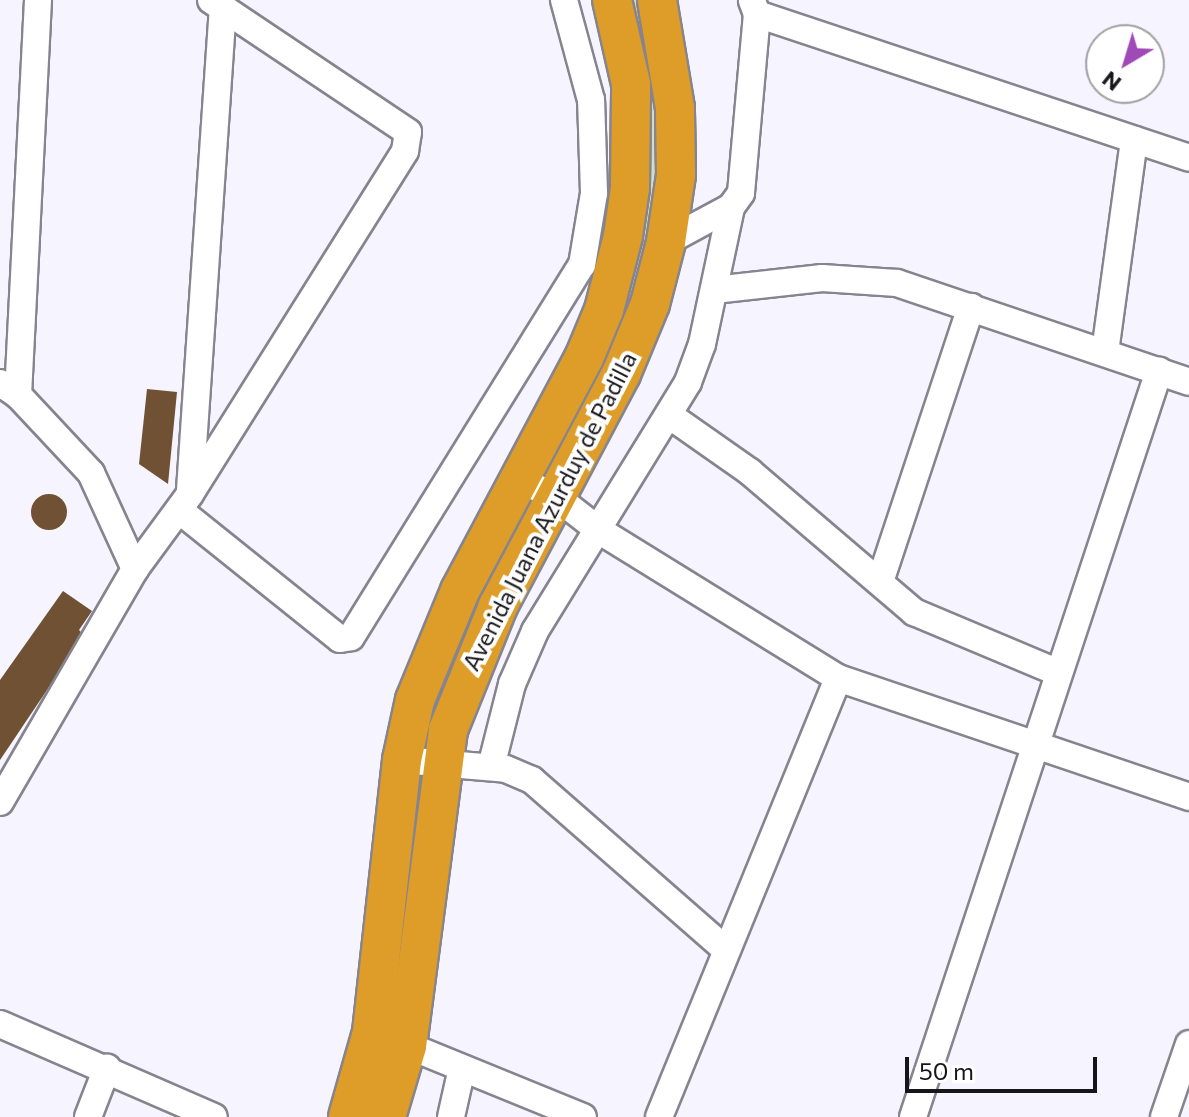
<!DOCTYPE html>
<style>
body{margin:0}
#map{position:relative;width:1189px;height:1117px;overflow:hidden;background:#f5f4ff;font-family:Commissioner,sans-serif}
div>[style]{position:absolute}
.green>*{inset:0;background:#d2dec3}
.building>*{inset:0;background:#705133}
.round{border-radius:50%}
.roads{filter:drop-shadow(2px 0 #85848f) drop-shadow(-2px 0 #85848f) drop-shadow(0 2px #85848f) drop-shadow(0 -2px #85848f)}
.minor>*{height:26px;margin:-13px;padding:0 13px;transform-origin:13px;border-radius:13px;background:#fff}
.highway>*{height:38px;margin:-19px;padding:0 19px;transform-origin:19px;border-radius:19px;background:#de9d29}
span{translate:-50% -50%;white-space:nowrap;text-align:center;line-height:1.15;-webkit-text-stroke:8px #fff;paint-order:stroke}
.street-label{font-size:24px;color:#161519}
.north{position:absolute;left:1085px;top:24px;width:80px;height:80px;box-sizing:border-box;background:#fff;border:2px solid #a2a1a3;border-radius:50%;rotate:218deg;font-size:22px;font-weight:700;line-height:32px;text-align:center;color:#161519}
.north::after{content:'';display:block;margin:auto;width:28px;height:36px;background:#a04ab7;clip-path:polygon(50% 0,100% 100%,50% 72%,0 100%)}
.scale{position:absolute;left:905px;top:1057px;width:192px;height:36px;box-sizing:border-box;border:4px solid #161519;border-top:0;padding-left:10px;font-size:24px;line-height:28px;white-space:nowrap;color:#161519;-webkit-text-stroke:6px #fff;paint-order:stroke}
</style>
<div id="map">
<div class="green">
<div style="clip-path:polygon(629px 0,639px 0,659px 98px,656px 221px,626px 328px,548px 481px,538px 476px,647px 192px,649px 107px)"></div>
</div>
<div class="building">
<div style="clip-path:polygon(147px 389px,177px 392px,168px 484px,139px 464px)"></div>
<div class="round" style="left:31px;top:494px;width:36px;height:36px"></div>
<div style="clip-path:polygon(63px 591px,92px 611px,79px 630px,84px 635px,0 760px,0 680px)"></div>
</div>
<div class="roads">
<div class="minor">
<div style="left:757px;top:14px;width:455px;rotate:18.4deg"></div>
<div style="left:666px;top:242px;width:74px;rotate:-28.3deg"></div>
<div style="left:731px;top:207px;width:17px;rotate:-54deg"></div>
<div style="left:741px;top:193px;width:180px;rotate:-84.9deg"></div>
<div style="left:757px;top:14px;width:14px;rotate:-111deg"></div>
<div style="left:714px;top:290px;width:109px;rotate:-6.3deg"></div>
<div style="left:822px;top:278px;width:75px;rotate:3.8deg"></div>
<div style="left:897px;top:283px;width:308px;rotate:18.7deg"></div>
<div style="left:1105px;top:352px;width:214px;rotate:-82.2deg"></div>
<div style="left:0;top:383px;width:22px;rotate:34deg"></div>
<div style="left:18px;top:395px;width:107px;rotate:46.9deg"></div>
<div style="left:91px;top:473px;width:106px;rotate:65.4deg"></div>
<div style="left:18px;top:395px;width:396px;rotate:-87.1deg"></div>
<div style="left:669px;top:415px;width:99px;rotate:35.1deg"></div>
<div style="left:750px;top:472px;width:216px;rotate:40.5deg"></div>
<div style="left:914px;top:612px;width:157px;rotate:22.8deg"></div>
<div style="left:520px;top:480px;width:38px;rotate:25deg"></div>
<div style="left:555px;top:496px;width:57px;rotate:37.9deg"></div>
<div style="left:600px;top:531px;width:280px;rotate:31.7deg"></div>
<div style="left:838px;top:678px;width:371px;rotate:18.7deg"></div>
<div style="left:190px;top:490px;width:485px;rotate:-86.1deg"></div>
<div style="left:179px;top:510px;width:206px;rotate:38.7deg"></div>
<div style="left:340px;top:639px;width:11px;rotate:-10deg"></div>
<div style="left:351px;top:637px;width:438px;rotate:-58.2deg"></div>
<div style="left:582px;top:265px;width:73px;rotate:-80.5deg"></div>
<div style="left:594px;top:193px;width:93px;rotate:-91.8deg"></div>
<div style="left:591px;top:100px;width:104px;rotate:-105.1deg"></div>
<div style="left:880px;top:582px;width:290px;rotate:-71.7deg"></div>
<div style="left:402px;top:760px;width:104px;rotate:4.9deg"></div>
<div style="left:506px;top:769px;width:28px;rotate:23deg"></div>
<div style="left:532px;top:780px;width:258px;rotate:41.2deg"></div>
<div style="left:491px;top:767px;width:86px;rotate:-75.8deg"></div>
<div style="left:512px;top:684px;width:58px;rotate:-66.5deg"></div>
<div style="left:535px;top:631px;width:292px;rotate:-58.4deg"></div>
<div style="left:688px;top:382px;width:40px;rotate:-69.8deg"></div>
<div style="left:702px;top:344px;width:140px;rotate:-78deg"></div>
<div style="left:0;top:802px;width:269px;rotate:-59.9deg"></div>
<div style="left:135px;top:569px;width:93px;rotate:-53.7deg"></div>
<div style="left:190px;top:494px;width:405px;rotate:-57.9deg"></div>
<div style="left:405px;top:151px;width:19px;rotate:-81deg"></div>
<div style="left:408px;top:132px;width:237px;rotate:-146.2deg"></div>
<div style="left:0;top:1024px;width:233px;rotate:23.5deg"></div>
<div style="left:394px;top:1040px;width:204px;rotate:22.2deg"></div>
<div style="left:88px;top:1117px;width:53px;rotate:-68.8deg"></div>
<div style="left:451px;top:1117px;width:50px;rotate:-77.3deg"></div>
<div style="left:659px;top:1117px;width:474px;rotate:-67.8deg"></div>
<div style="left:913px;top:1117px;width:786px;rotate:-71.75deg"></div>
<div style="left:1164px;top:1117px;width:77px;rotate:-71.1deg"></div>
</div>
<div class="highway">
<div style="left:348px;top:1117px;width:88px;rotate:-74.2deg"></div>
<div style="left:372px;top:1032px;width:274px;rotate:-83.7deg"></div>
<div style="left:402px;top:760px;width:61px;rotate:-77.8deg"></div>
<div style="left:415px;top:700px;width:118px;rotate:-67.6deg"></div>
<div style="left:460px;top:591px;width:264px;rotate:-62deg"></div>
<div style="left:584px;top:358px;width:52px;rotate:-67.4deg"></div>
<div style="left:604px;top:310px;width:76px;rotate:-75.6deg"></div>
<div style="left:623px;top:236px;width:49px;rotate:-81.7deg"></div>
<div style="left:630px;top:188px;width:104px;rotate:-89.4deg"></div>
<div style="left:631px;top:84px;width:86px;rotate:-102.7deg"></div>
<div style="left:386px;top:1117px;width:74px;rotate:-73.5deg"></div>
<div style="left:407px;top:1046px;width:319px;rotate:-82.6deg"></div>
<div style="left:448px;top:730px;width:134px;rotate:-68deg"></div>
<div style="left:498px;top:606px;width:263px;rotate:-62.1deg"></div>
<div style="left:621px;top:374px;width:76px;rotate:-67.5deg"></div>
<div style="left:650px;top:304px;width:64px;rotate:-75.5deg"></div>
<div style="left:666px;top:242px;width:68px;rotate:-81.5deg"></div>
<div style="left:676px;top:175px;width:67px;rotate:-90.9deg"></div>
<div style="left:675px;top:108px;width:109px;rotate:-99.5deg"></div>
</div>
</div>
<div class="street-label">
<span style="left:549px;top:511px;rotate:-63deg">Avenida Juana Azurduy de Padilla</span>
</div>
<div class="north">N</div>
<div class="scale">50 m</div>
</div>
